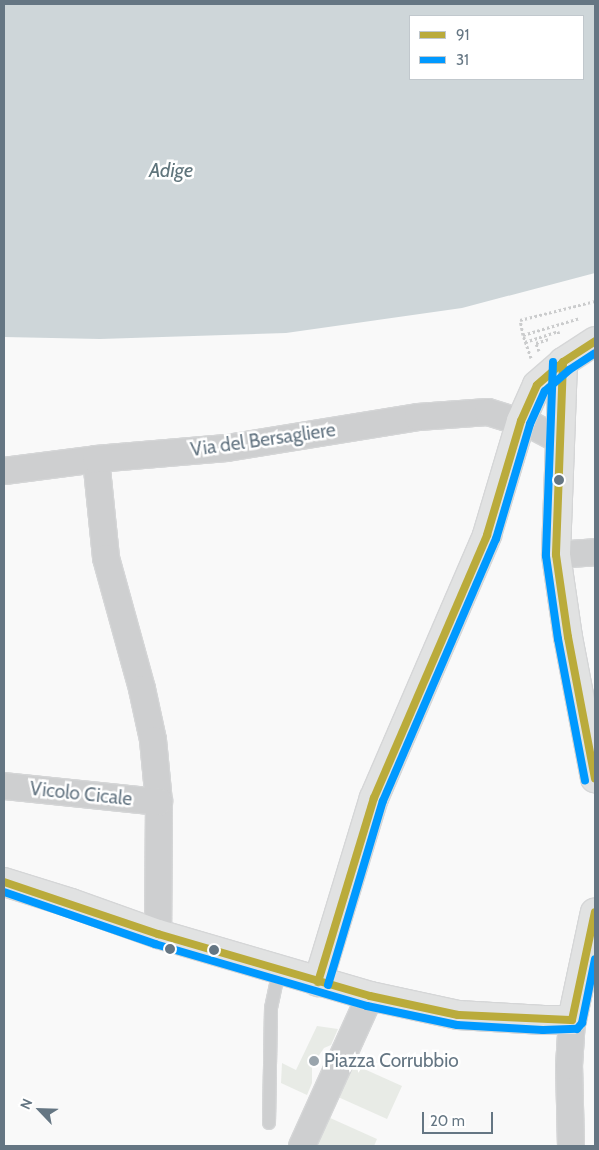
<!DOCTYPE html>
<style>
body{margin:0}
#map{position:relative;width:599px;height:1150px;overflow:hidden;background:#f9f9f9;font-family:Cabin,sans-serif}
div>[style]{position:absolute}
.green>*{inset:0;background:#e8ebe6}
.water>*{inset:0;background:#ced6d9}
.path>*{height:3px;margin-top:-1.5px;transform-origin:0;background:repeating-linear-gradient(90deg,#cbcccd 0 2.5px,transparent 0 5px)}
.roads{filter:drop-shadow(1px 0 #d5d6d7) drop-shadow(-1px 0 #d5d6d7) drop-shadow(0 1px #d5d6d7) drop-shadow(0 -1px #d5d6d7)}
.lane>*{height:12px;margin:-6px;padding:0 6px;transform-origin:6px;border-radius:6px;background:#cecfd0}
.street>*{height:26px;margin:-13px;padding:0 13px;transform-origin:13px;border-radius:13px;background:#cecfd0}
.secondary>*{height:28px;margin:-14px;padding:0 14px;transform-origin:14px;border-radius:14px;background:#e1e2e2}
.bus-1>*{height:8px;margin:-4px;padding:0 4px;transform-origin:4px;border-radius:4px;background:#baab3b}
.bus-2>*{height:8px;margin:-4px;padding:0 4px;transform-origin:4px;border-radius:4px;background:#09f}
.dots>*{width:14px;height:14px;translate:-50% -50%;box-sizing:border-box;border:2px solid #fff;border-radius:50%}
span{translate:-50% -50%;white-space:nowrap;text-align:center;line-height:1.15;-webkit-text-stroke:5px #fff;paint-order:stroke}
.street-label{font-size:19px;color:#657683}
.poi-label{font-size:19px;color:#657683}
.left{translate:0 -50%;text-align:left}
.water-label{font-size:20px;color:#60757c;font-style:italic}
.frame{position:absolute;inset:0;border:5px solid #657683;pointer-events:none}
.legend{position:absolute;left:409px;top:15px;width:175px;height:65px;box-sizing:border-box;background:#fff;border:1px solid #c1c8cd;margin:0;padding:6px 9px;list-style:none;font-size:15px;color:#657683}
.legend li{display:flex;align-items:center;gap:10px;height:25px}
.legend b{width:25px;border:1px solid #c1c8cd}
.north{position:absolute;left:15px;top:1085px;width:50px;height:50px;-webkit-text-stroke:4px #fff;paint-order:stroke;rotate:294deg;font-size:14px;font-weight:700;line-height:20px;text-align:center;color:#657683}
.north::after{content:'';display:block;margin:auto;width:18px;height:22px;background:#657683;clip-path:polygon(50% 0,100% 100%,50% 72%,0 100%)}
.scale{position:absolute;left:422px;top:1112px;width:71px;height:22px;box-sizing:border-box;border:2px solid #657683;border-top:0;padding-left:6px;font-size:15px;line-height:18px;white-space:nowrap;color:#657683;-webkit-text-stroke:4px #fff;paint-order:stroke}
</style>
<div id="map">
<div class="green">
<div style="clip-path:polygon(317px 1026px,338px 1029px,331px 1045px,324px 1048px,315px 1061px,312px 1068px,312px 1083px,307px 1095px,281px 1083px,282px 1063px,296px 1070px)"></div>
<div style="clip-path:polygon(353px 1064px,402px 1086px,387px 1119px,338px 1097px)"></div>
<div style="clip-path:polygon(328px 1117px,377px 1139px,374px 1146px,315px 1146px)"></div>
</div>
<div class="water">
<div style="clip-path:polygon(evenodd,4px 4px,595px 4px,595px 273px,462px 308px,286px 333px,100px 339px,4px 337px,4px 4px,410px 16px,583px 16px,583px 79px,410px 79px,410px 16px)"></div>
</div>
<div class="path">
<div style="left:523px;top:335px;width:15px;rotate:-101deg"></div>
<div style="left:520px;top:320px;width:77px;rotate:-14.2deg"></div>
<div style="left:525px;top:342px;width:35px;rotate:-18deg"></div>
<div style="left:558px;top:331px;width:4px;rotate:76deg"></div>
<div style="left:539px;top:351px;width:9px;rotate:-111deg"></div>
<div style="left:536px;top:343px;width:14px;rotate:-17deg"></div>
<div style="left:531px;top:358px;width:24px;rotate:-109deg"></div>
<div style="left:523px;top:335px;width:59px;rotate:-16.6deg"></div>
</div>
<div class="roads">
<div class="lane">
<div style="left:269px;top:1123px;width:115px;rotate:-89deg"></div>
<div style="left:271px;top:1008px;width:38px;rotate:-78deg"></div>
</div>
<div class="street">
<div style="left:96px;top:459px;width:100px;rotate:84.2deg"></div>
<div style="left:106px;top:558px;width:136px;rotate:74.6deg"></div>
<div style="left:142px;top:689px;width:52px;rotate:77.8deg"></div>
<div style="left:153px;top:740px;width:62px;rotate:84.5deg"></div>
<div style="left:159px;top:802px;width:132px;rotate:90.4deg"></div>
<div style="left:4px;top:471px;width:93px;rotate:-7.4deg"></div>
<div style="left:96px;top:459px;width:131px;rotate:-4.8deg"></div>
<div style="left:227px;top:448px;width:193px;rotate:-9.2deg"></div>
<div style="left:418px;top:417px;width:70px;rotate:-4.1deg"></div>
<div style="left:488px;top:412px;width:47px;rotate:17.3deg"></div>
<div style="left:533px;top:426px;width:24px;rotate:28deg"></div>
<div style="left:554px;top:437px;width:10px;rotate:45deg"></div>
<div style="left:556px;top:555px;width:39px;rotate:-4deg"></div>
<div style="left:4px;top:786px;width:156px;rotate:5.9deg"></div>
<div style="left:302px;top:1146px;width:165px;rotate:-65.6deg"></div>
<div style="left:571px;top:1146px;width:80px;rotate:-91.4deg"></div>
<div style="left:569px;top:1066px;width:46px;rotate:-86.3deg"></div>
</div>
<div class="secondary">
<div style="left:563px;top:362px;width:193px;rotate:92.1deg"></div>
<div style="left:556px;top:555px;width:83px;rotate:81.7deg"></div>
<div style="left:568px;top:637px;width:144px;rotate:79.2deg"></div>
<div style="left:4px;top:882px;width:70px;rotate:17.4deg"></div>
<div style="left:71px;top:903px;width:92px;rotate:19.6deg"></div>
<div style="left:158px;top:934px;width:221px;rotate:16.3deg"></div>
<div style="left:370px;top:996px;width:90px;rotate:12.2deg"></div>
<div style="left:458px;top:1015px;width:86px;rotate:3.3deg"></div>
<div style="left:544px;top:1020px;width:28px"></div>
<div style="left:572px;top:1020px;width:110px;rotate:-78deg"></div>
<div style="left:318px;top:982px;width:192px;rotate:-73.1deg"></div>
<div style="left:374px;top:798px;width:286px;rotate:-66.7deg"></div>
<div style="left:487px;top:535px;width:119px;rotate:-73.4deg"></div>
<div style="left:521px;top:421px;width:39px;rotate:-66deg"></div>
<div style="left:537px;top:385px;width:35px;rotate:-41deg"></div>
<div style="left:563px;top:362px;width:38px;rotate:-33deg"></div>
</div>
</div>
<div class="bus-1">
<div style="left:563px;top:362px;width:193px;rotate:92.1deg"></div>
<div style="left:556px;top:555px;width:83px;rotate:81.7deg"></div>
<div style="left:568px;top:637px;width:144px;rotate:79.2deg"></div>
<div style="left:4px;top:882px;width:163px;rotate:18.7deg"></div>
<div style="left:158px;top:934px;width:221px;rotate:16.3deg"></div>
<div style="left:370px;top:996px;width:90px;rotate:12.2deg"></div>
<div style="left:458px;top:1015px;width:114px;rotate:2.5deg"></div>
<div style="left:318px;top:982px;width:192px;rotate:-73.1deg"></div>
<div style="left:374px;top:798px;width:286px;rotate:-66.7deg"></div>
<div style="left:487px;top:535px;width:119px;rotate:-73.4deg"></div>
<div style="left:521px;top:421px;width:39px;rotate:-66deg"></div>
<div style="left:537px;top:385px;width:35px;rotate:-41deg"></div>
<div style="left:563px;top:362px;width:38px;rotate:-33deg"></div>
<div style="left:572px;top:1020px;width:110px;rotate:-78deg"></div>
</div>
<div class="bus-2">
<div style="left:553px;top:362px;width:194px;rotate:92.1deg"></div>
<div style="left:546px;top:556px;width:84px;rotate:81.8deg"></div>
<div style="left:558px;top:639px;width:144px;rotate:79.2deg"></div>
<div style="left:4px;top:892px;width:160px;rotate:19deg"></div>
<div style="left:155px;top:944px;width:221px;rotate:16.3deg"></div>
<div style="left:367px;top:1006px;width:92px;rotate:11.9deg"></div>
<div style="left:457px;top:1025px;width:86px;rotate:3.3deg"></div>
<div style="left:543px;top:1030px;width:34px;rotate:-2deg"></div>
<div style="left:577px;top:1029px;width:8px;rotate:-50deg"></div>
<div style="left:582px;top:1023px;width:65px;rotate:-78.5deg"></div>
<div style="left:328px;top:985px;width:192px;rotate:-73.4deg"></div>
<div style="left:383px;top:801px;width:285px;rotate:-66.7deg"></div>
<div style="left:496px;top:539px;width:120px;rotate:-73.5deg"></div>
<div style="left:530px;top:424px;width:36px;rotate:-66deg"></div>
<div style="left:545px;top:391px;width:32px;rotate:-41deg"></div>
<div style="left:569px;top:370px;width:31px;rotate:-33deg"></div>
</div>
<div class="dots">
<div style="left:559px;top:480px;background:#657683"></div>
<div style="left:170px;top:949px;background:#657683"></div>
<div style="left:214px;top:950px;background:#657683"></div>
<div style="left:314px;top:1061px;background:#99a4ac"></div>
</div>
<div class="street-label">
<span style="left:263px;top:440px;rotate:-8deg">Via del Bersagliere</span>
<span style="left:81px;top:794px;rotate:6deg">Vicolo Cicale</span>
</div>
<div class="poi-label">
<span class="left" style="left:324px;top:1061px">Piazza Corrubbio</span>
</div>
<div class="water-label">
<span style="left:171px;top:170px">Adige</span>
</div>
<div class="frame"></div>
<ul class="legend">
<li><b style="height:6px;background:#baab3b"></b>91</li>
<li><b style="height:6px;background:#09f"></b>31</li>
</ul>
<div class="north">N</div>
<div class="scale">20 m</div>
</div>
